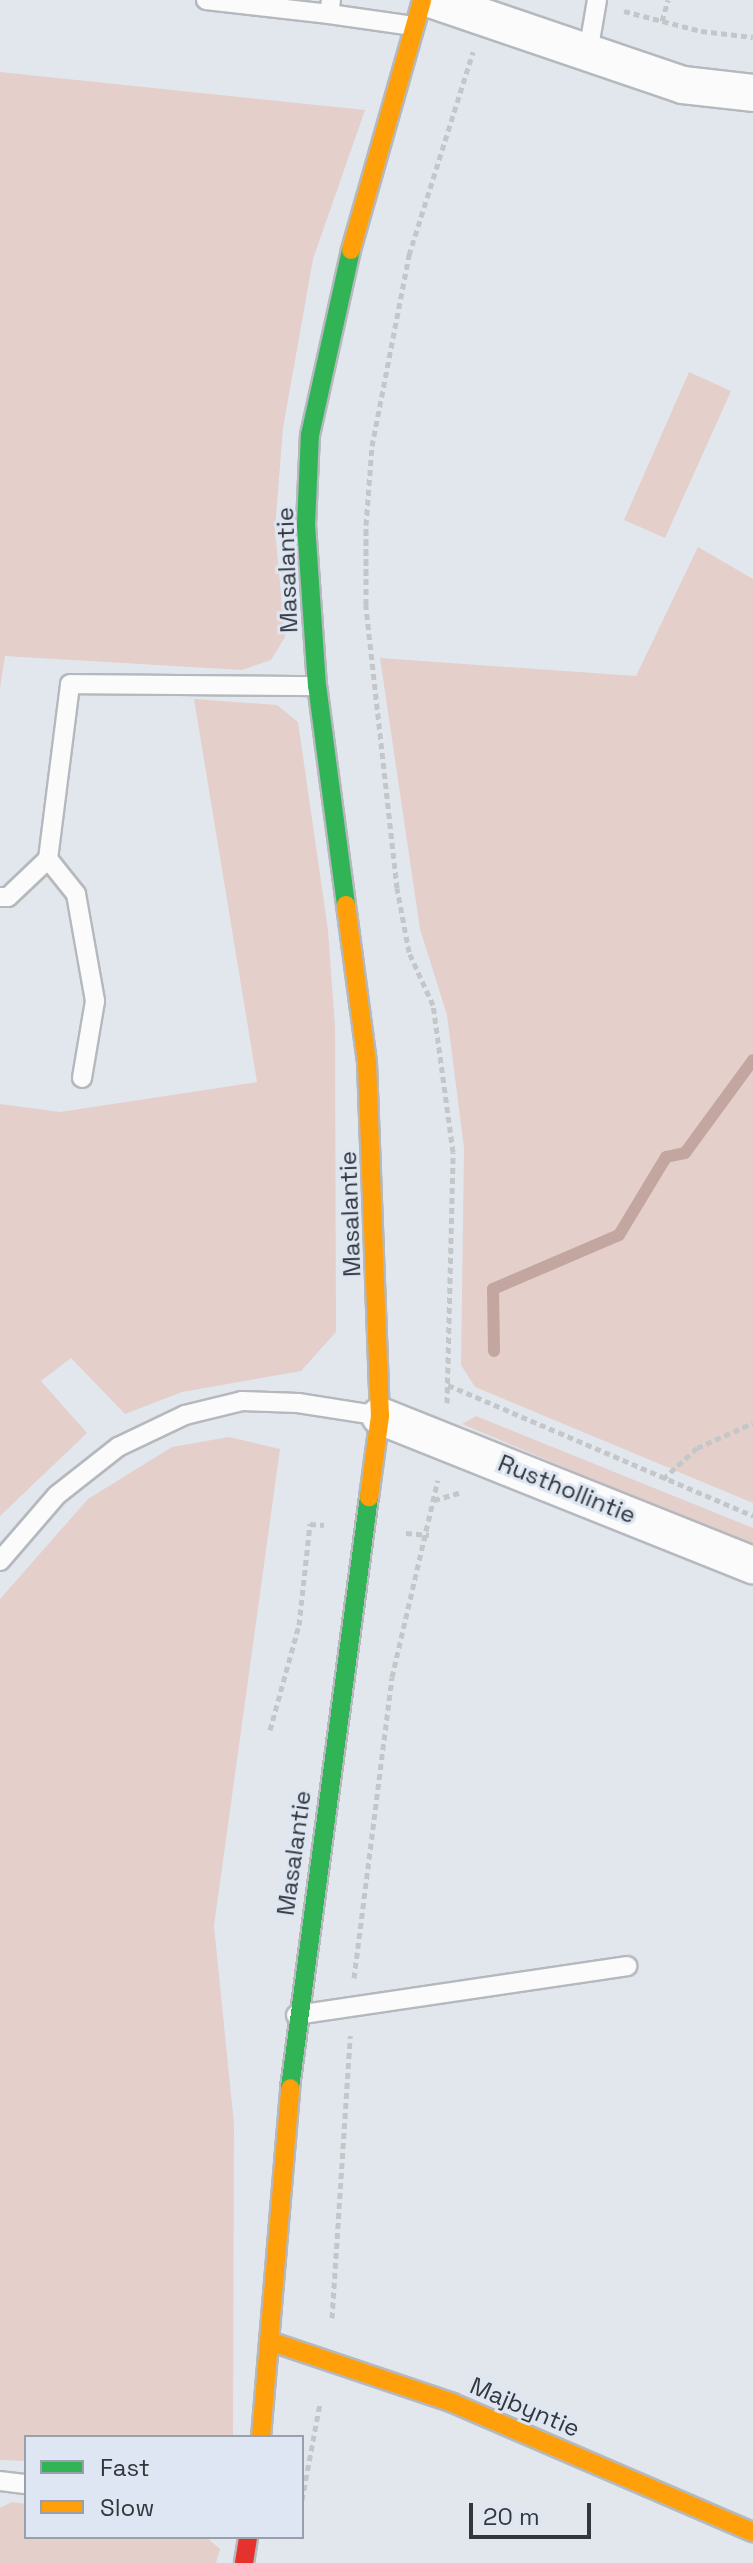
<!DOCTYPE html>
<style>
body{margin:0}
#map{position:relative;width:753px;height:2563px;overflow:hidden;background:#e2e7ed;font-family:"Space Grotesk",sans-serif}
div>[style]{position:absolute}
.green>*{inset:0;background:#e4cfcb}
.stream>*{height:12px;margin:-6px;padding:0 6px;transform-origin:6px;border-radius:6px;background:#c2a69f}
.path>*{height:5px;margin-top:-2.5px;transform-origin:0;background:repeating-linear-gradient(90deg,#c4c7ca 0 6px,transparent 0 10px)}
.roads{filter:drop-shadow(2px 0 #b5b9be) drop-shadow(-2px 0 #b5b9be) drop-shadow(0 2px #b5b9be) drop-shadow(0 -2px #b5b9be)}
.lane>*{height:18px;margin:-9px;padding:0 9px;transform-origin:9px;border-radius:9px;background:#fbfbfc}
.street>*{height:36px;margin:-18px;padding:0 18px;transform-origin:18px;border-radius:18px;background:#fbfbfc}
.fast>*{height:18px;margin:-9px;padding:0 9px;transform-origin:9px;border-radius:9px;background:#30b455}
.slow>*{height:18px;margin:-9px;padding:0 9px;transform-origin:9px;border-radius:9px;background:#ff9f0a}
.jam>*{height:18px;margin:-9px;padding:0 9px;transform-origin:9px;border-radius:9px;background:#e5322d}
span{translate:-50% -50%;white-space:nowrap;text-align:center;line-height:1.15;-webkit-text-stroke:6px #dde6f2;paint-order:stroke}
.street-label{font-size:24px;color:#33373c}
.legend{position:absolute;left:24px;top:2435px;width:280px;height:104px;box-sizing:border-box;background:#dde6f2;border:2px solid #99a0a9;margin:0;padding:10px 14px;list-style:none;font-size:24px;color:#33373c}
.legend li{display:flex;align-items:center;gap:16px;height:40px}
.legend b{width:40px;border:2px solid #99a0a9}
.scale{position:absolute;left:469px;top:2503px;width:122px;height:36px;box-sizing:border-box;border:4px solid #33373c;border-top:0;padding-left:10px;font-size:24px;line-height:28px;white-space:nowrap;color:#33373c;-webkit-text-stroke:6px #dde6f2;paint-order:stroke}
</style>
<div id="map">
<div class="green">
<div style="clip-path:polygon(0 72px,365px 110px,313px 259px,283px 428px,275px 529px,285px 637px,271px 660px,242px 670px,5px 656px,0 688px)"></div>
<div style="clip-path:polygon(689px 372px,731px 391px,665px 538px,624px 520px)"></div>
<div style="clip-path:polygon(698px 547px,753px 579px,753px 1503px,475px 1387px,461px 1365px,464px 1148px,447px 1015px,420px 929px,380px 658px,636px 676px)"></div>
<div style="clip-path:polygon(194px 699px,277px 705px,298px 722px,328px 930px,335px 1027px,336px 1332px,301px 1371px,182px 1392px,125px 1414px,71px 1358px,41px 1381px,87px 1433px,0 1516px,0 1104px,60px 1112px,257px 1082px)"></div>
<div style="clip-path:polygon(476px 1416px,753px 1528px,753px 1547px,462px 1424px)"></div>
<div style="clip-path:polygon(229px 1437px,280px 1449px,214px 1926px,234px 2124px,233px 2437px,26px 2437px,26px 2461px,0 2460px,0 1599px,88px 1499px,172px 1447px)"></div>
<div style="clip-path:polygon(12px 2502px,26px 2504px,26px 2537px,206px 2537px,220px 2549px,216px 2563px,0 2563px,0 2508px)"></div>
</div>
<div class="stream">
<div style="left:494px;top:1351px;width:62px;rotate:-90.9deg"></div>
<div style="left:493px;top:1289px;width:137px;rotate:-23.2deg"></div>
<div style="left:619px;top:1235px;width:91px;rotate:-58.9deg"></div>
<div style="left:666px;top:1157px;width:19px;rotate:-12deg"></div>
<div style="left:685px;top:1153px;width:115px;rotate:-53.8deg"></div>
</div>
<div class="path">
<div style="left:624px;top:11px;width:80px;rotate:14.6deg"></div>
<div style="left:701px;top:31px;width:52px;rotate:6.6deg"></div>
<div style="left:662px;top:21px;width:22px;rotate:-74deg"></div>
<div style="left:448px;top:1385px;width:332px;rotate:23.2deg"></div>
<div style="left:447px;top:1403px;width:251px;rotate:-88.6deg"></div>
<div style="left:453px;top:1152px;width:148px;rotate:-97.7deg"></div>
<div style="left:433px;top:1005px;width:58px;rotate:-114.4deg"></div>
<div style="left:409px;top:952px;width:65px;rotate:-100.6deg"></div>
<div style="left:397px;top:888px;width:285px;rotate:-96.3deg"></div>
<div style="left:366px;top:605px;width:80px;rotate:-90deg"></div>
<div style="left:366px;top:525px;width:79px;rotate:-85.7deg"></div>
<div style="left:372px;top:446px;width:195px;rotate:-79deg"></div>
<div style="left:409px;top:255px;width:213px;rotate:-72.5deg"></div>
<div style="left:663px;top:1479px;width:46px;rotate:-42.4deg"></div>
<div style="left:697px;top:1448px;width:61px;rotate:-24.1deg"></div>
<div style="left:434px;top:1500px;width:29px;rotate:-16deg"></div>
<div style="left:406px;top:1533px;width:23px;rotate:5deg"></div>
<div style="left:270px;top:1730px;width:109px;rotate:-74.6deg"></div>
<div style="left:299px;top:1625px;width:102px;rotate:-83.8deg"></div>
<div style="left:310px;top:1524px;width:14px;rotate:4deg"></div>
<div style="left:354px;top:1978px;width:303px;rotate:-82.8deg"></div>
<div style="left:392px;top:1677px;width:202px;rotate:-76.9deg"></div>
<div style="left:332px;top:2318px;width:283px;rotate:-86.3deg"></div>
<div style="left:302px;top:2500px;width:99px;rotate:-79.5deg"></div>
</div>
<div class="roads">
<div class="lane">
<div style="left:206px;top:0;width:124px;rotate:6.5deg"></div>
<div style="left:331px;top:0;width:14px;rotate:98deg"></div>
<div style="left:329px;top:14px;width:85px;rotate:8.1deg"></div>
<div style="left:588px;top:53px;width:54px;rotate:-80.4deg"></div>
<div style="left:48px;top:859px;width:45px;rotate:51.3deg"></div>
<div style="left:76px;top:894px;width:109px;rotate:79.9deg"></div>
<div style="left:95px;top:1001px;width:78px;rotate:99.6deg"></div>
<div style="left:0;top:897px;width:8px"></div>
<div style="left:8px;top:897px;width:55px;rotate:-43.5deg"></div>
<div style="left:48px;top:859px;width:176px;rotate:-82.8deg"></div>
<div style="left:70px;top:684px;width:247px;rotate:0.5deg"></div>
<div style="left:0;top:1561px;width:87px;rotate:-49.2deg"></div>
<div style="left:57px;top:1495px;width:78px;rotate:-38.2deg"></div>
<div style="left:118px;top:1447px;width:74px;rotate:-25.5deg"></div>
<div style="left:185px;top:1415px;width:59px;rotate:-13.8deg"></div>
<div style="left:242px;top:1401px;width:56px;rotate:2deg"></div>
<div style="left:298px;top:1403px;width:83px;rotate:9deg"></div>
<div style="left:296px;top:2015px;width:335px;rotate:-8.4deg"></div>
<div style="left:0;top:2481px;width:26px;rotate:7deg"></div>
</div>
<div class="street">
<div style="left:433px;top:0;width:264px;rotate:18.8deg"></div>
<div style="left:683px;top:85px;width:70px;rotate:6.5deg"></div>
<div style="left:380px;top:1416px;width:402px;rotate:21.8deg"></div>
</div>
<div class="fast">
<div style="left:346px;top:905px;width:221px;rotate:-97.5deg"></div>
<div style="left:317px;top:686px;width:161px;rotate:-93.9deg"></div>
<div style="left:306px;top:525px;width:90px;rotate:-87.5deg"></div>
<div style="left:310px;top:435px;width:189px;rotate:-77.5deg"></div>
<div style="left:290px;top:2088px;width:596px;rotate:-82.39deg"></div>
</div>
<div class="slow">
<div style="left:351px;top:250px;width:260px;rotate:-74.1deg"></div>
<div style="left:346px;top:905px;width:159px;rotate:82.4deg"></div>
<div style="left:367px;top:1063px;width:353px;rotate:87.9deg"></div>
<div style="left:380px;top:1416px;width:82px;rotate:97.7deg"></div>
<div style="left:272px;top:2342px;width:191px;rotate:18.6deg"></div>
<div style="left:453px;top:2403px;width:327px;rotate:23.3deg"></div>
<div style="left:261px;top:2437px;width:350px;rotate:-85.2deg"></div>
</div>
<div class="jam">
<div style="left:244px;top:2563px;width:26px;rotate:-81deg"></div>
</div>
</div>
<div class="street-label">
<span style="left:287px;top:570px;rotate:-92deg">Masalantie</span>
<span style="left:350px;top:1214px;rotate:-92deg">Masalantie</span>
<span style="left:567px;top:1489px;rotate:22deg">Rusthollintie</span>
<span style="left:294px;top:1853px;rotate:-82deg">Masalantie</span>
<span style="left:525px;top:2407px;rotate:23deg">Majbyntie</span>
</div>
<ul class="legend">
<li><b style="height:10px;background:#30b455"></b>Fast</li>
<li><b style="height:10px;background:#ff9f0a"></b>Slow</li>
</ul>
<div class="scale">20 m</div>
</div>
